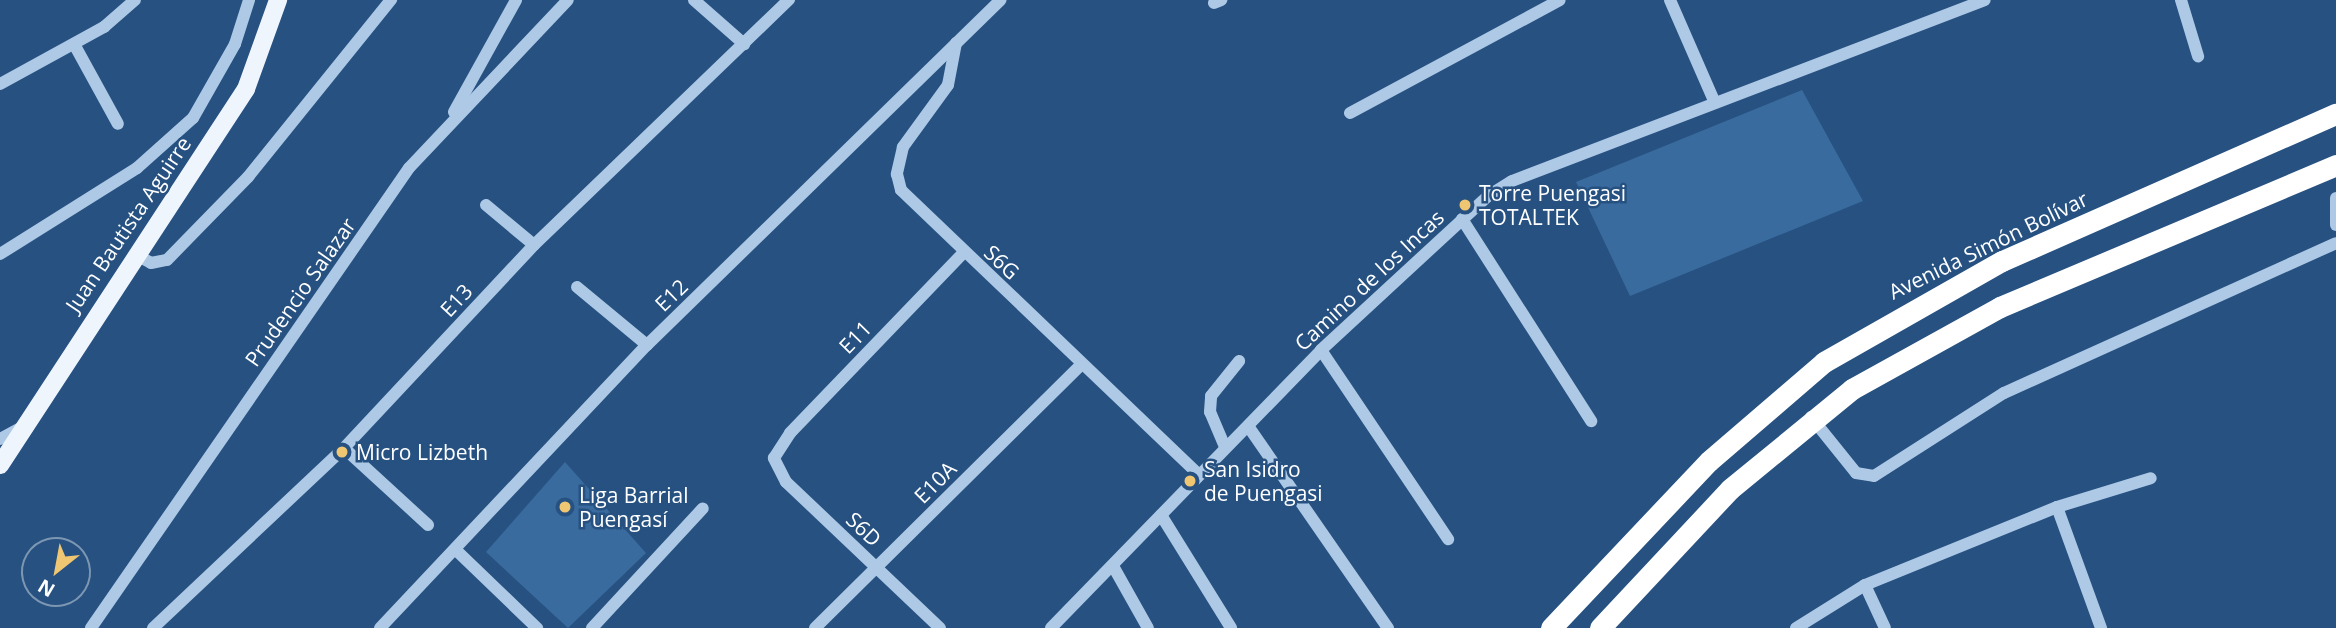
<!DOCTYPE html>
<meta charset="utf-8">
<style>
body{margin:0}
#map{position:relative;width:2336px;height:628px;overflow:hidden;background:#265181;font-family:"Open Sans",sans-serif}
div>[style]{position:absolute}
.green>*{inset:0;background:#3a6b9e}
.minor>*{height:12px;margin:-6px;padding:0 6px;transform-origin:6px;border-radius:6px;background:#adc9e6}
.major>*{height:18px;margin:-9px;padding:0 9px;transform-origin:9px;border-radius:9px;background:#eff5fd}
.highway>*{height:21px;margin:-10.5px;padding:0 10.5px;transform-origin:10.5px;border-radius:10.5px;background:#fff}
.dots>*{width:19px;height:19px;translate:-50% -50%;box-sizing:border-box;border:4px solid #265181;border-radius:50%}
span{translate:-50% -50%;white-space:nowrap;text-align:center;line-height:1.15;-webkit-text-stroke:5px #265181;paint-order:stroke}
.poi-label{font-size:21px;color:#fff}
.left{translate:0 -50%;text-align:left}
.street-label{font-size:21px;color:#fff}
.north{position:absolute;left:21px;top:537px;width:70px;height:70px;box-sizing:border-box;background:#265181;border:2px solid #7d97b3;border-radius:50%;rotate:211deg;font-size:19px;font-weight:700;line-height:28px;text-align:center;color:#fff}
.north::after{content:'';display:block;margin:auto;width:24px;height:32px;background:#efc672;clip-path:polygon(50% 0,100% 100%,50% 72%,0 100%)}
</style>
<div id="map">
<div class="green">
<div style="clip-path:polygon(1802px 90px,1863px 201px,1630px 296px,1576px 182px)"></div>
<div style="clip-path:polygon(565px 462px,646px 553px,568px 628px,486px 552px)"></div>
</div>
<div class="minor">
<div style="left:694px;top:0;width:67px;rotate:41.3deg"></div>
<div style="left:1670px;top:0;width:112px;rotate:66.4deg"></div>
<div style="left:2181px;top:0;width:59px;rotate:73.1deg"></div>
<div style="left:1214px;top:3px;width:8px;rotate:-23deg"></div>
<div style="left:956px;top:43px;width:43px;rotate:100.8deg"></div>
<div style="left:948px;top:85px;width:77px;rotate:126deg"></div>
<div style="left:903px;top:147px;width:28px;rotate:103deg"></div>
<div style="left:897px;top:174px;width:16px;rotate:76deg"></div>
<div style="left:901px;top:190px;width:410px;rotate:43.7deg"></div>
<div style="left:74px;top:44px;width:91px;rotate:61.2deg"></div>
<div style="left:0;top:84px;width:119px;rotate:-28.7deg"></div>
<div style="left:104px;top:27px;width:41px;rotate:-41.1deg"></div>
<div style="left:454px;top:112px;width:128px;rotate:-61deg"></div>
<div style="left:1350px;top:113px;width:238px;rotate:-28.3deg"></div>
<div style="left:2336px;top:198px;width:27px;rotate:90deg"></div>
<div style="left:486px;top:205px;width:62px;rotate:39.8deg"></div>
<div style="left:1462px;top:219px;width:240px;rotate:57.4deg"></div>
<div style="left:0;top:254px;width:162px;rotate:-32.1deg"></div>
<div style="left:137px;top:168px;width:75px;rotate:-41.8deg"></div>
<div style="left:193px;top:118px;width:85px;rotate:-60.4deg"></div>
<div style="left:235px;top:44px;width:46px;rotate:-72.3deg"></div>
<div style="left:135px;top:254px;width:18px;rotate:29deg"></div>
<div style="left:151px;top:263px;width:16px;rotate:-11deg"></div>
<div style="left:167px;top:260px;width:116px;rotate:-45.7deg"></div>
<div style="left:248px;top:177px;width:228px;rotate:-51.1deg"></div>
<div style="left:577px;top:287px;width:91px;rotate:39.6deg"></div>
<div style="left:1321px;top:350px;width:228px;rotate:56.1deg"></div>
<div style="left:1811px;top:417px;width:72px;rotate:51.2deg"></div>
<div style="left:1856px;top:473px;width:18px;rotate:9deg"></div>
<div style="left:1874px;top:476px;width:154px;rotate:-32.6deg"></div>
<div style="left:2004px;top:393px;width:364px;rotate:-24.3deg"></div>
<div style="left:1248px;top:426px;width:246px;rotate:55.3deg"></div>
<div style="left:0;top:439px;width:21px;rotate:-28deg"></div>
<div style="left:1225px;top:447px;width:38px;rotate:-113deg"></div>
<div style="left:1210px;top:412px;width:16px;rotate:-86deg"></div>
<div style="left:1211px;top:396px;width:45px;rotate:-51.3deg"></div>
<div style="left:344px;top:448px;width:114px;rotate:42.5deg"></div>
<div style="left:2057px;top:507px;width:129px;rotate:70deg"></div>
<div style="left:1161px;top:515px;width:133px;rotate:58.2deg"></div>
<div style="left:458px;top:552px;width:110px;rotate:43.9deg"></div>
<div style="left:1113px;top:566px;width:71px;rotate:60.6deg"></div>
<div style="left:1865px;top:585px;width:47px;rotate:65.1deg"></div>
<div style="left:91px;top:628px;width:559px;rotate:-55.34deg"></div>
<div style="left:409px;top:168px;width:231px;rotate:-46.6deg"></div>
<div style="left:153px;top:628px;width:262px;rotate:-43.3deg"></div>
<div style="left:344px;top:448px;width:278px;rotate:-46.9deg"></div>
<div style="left:534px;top:245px;width:354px;rotate:-43.9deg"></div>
<div style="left:380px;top:628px;width:389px;rotate:-46.7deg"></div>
<div style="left:647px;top:345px;width:494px;rotate:-44.3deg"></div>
<div style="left:592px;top:628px;width:163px;rotate:-47.2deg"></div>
<div style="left:815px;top:628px;width:375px;rotate:-44.7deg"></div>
<div style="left:940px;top:628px;width:212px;rotate:-136.5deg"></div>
<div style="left:786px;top:482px;width:27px;rotate:-117deg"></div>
<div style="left:774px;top:458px;width:30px;rotate:-57deg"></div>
<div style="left:790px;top:433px;width:251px;rotate:-46.1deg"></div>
<div style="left:1051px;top:628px;width:388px;rotate:-45.8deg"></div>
<div style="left:1321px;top:350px;width:227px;rotate:-42.7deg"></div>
<div style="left:1488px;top:196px;width:28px;rotate:-32deg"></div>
<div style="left:1512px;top:181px;width:506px;rotate:-20.94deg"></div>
<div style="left:1796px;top:628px;width:81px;rotate:-31.9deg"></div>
<div style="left:1865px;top:585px;width:207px;rotate:-22.1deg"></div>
<div style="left:2057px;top:507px;width:98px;rotate:-17.1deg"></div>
</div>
<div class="major">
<div style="left:0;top:465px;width:449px;rotate:-56.8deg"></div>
<div style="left:246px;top:89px;width:95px;rotate:-70.2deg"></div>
</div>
<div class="highway">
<div style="left:1551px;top:628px;width:230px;rotate:-46.6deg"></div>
<div style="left:1709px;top:461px;width:152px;rotate:-40.7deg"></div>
<div style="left:1824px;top:362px;width:205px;rotate:-29.6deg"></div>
<div style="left:2002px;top:261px;width:365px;rotate:-23.8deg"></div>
<div style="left:1600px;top:628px;width:190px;rotate:-46.9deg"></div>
<div style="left:1730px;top:489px;width:158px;rotate:-39.3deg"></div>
<div style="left:1852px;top:389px;width:169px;rotate:-29deg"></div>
<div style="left:2000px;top:307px;width:365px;rotate:-22.9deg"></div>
</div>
<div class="dots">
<div style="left:1465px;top:205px;background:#efc672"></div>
<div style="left:342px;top:452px;background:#efc672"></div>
<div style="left:1190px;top:481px;background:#efc672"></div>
<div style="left:565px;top:507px;background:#efc672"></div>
</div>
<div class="poi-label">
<span class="left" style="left:1479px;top:205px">Torre Puengasi<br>TOTALTEK</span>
<span class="left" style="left:356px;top:452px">Micro Lizbeth</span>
<span class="left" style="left:1204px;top:481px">San Isidro<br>de Puengasi</span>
<span class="left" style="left:579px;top:507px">Liga Barrial<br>Puengasí</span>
</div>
<div class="street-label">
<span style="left:128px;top:224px;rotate:-56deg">Juan Bautista Aguirre</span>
<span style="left:1988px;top:245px;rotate:-26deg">Avenida Simón Bolívar</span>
<span style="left:1002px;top:262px;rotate:43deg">S6G</span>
<span style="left:1369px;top:280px;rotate:-43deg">Camino de los Incas</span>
<span style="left:300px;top:292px;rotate:-55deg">Prudencio Salazar</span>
<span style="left:671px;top:295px;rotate:-44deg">E12</span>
<span style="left:456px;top:300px;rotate:-47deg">E13</span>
<span style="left:855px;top:337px;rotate:-46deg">E11</span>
<span style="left:935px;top:482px;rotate:-45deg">E10A</span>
<span style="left:864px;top:529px;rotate:43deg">S6D</span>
</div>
<div class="north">N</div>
</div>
